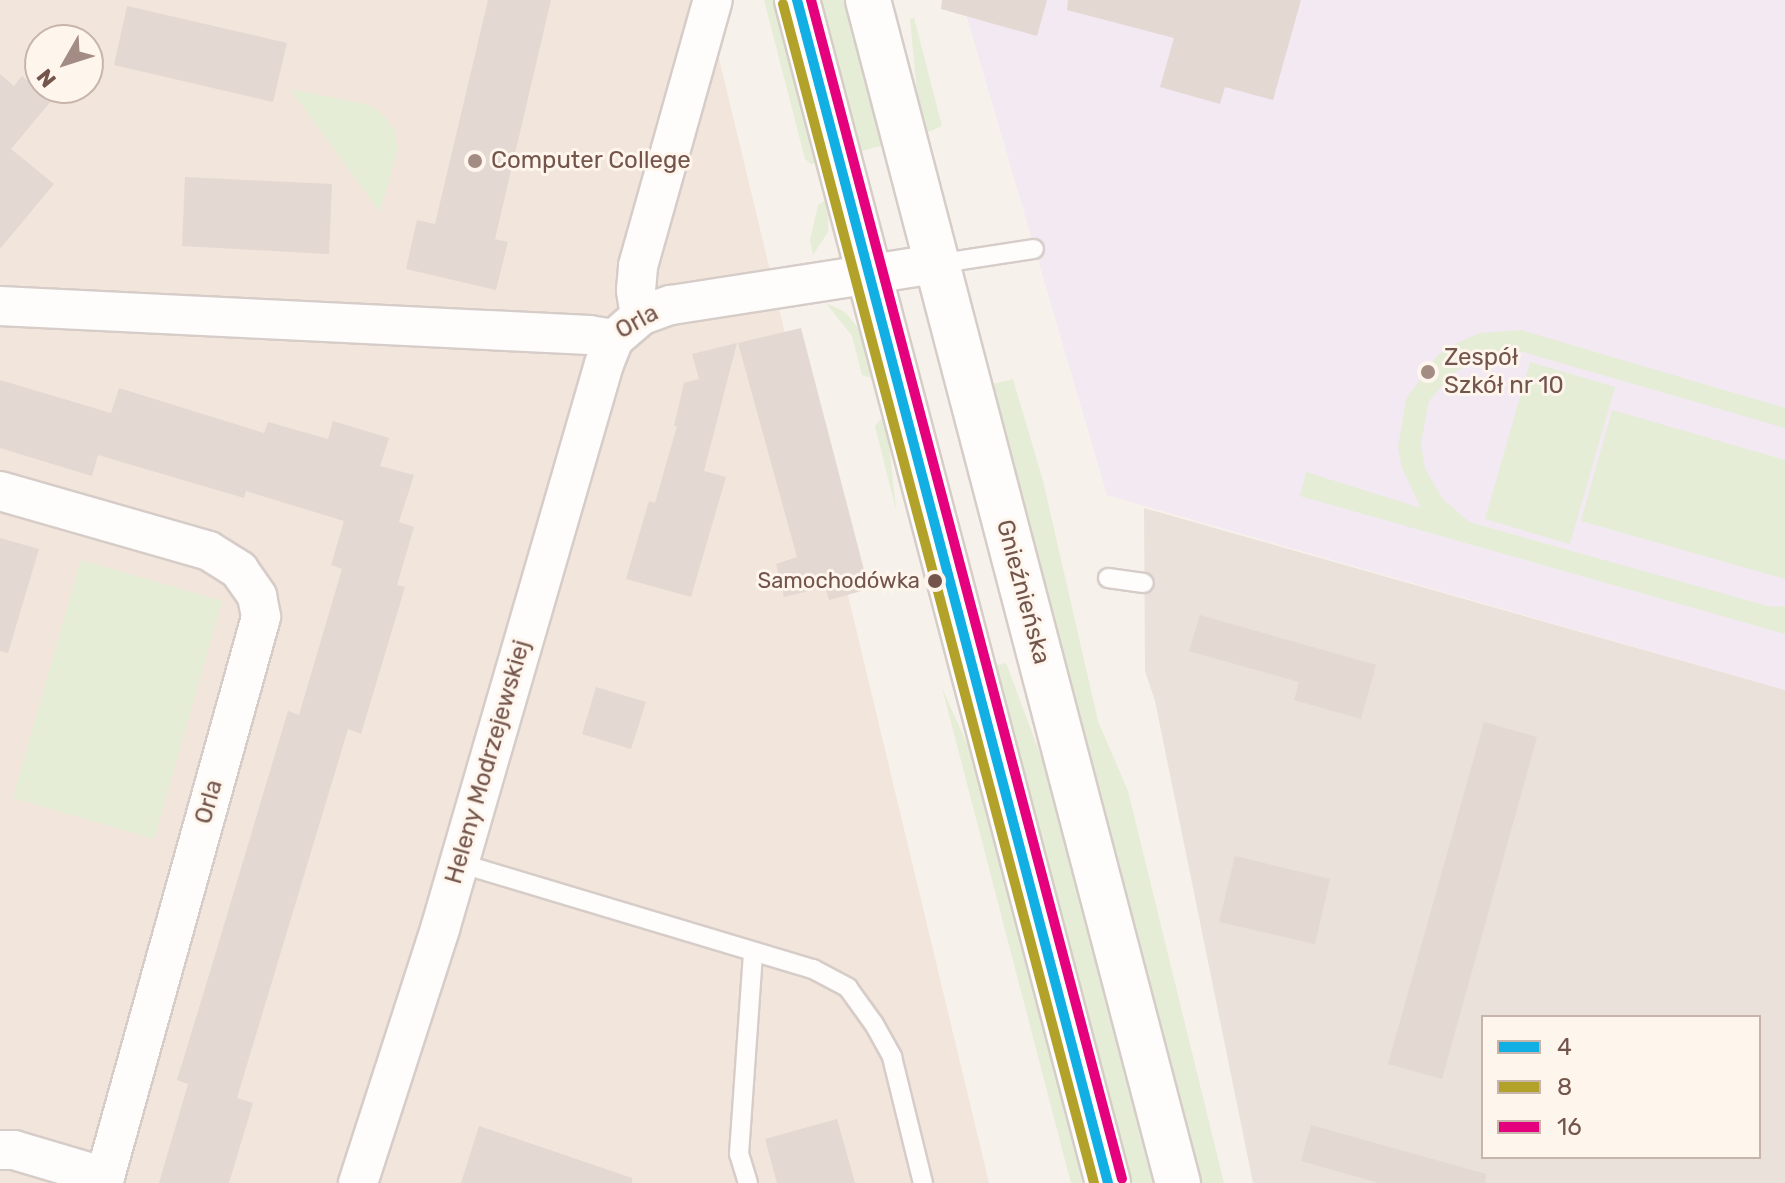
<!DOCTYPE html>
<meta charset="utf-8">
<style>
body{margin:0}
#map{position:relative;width:1785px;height:1183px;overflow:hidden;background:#f7f1eb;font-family:Rubik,sans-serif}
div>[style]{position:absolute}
.residential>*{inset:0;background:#f2e5db}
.industrial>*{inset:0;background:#eae1db}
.education>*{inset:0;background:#f2e9f2}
.green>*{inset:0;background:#e5edd6}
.building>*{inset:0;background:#e3d8d2}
.roads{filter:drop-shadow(2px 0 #d6ccc8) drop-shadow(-2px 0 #d6ccc8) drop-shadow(0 2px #d6ccc8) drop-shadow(0 -2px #d6ccc8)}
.lane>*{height:18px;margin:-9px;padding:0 9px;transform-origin:9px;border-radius:9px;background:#fefdfc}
.street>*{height:38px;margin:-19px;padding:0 19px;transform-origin:19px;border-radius:19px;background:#fefdfc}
.secondary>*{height:44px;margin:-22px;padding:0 22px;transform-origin:22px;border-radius:22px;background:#fefdfc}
.bus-1>*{height:10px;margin:-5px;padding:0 5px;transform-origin:5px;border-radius:5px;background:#11afe4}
.bus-2>*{height:10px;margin:-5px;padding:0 5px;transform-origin:5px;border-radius:5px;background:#b3a229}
.bus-3>*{height:10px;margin:-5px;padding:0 5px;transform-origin:5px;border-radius:5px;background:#e5007d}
.dots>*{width:22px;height:22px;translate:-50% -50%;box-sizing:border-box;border:4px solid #fef5ec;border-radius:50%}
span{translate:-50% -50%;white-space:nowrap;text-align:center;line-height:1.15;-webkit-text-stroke:6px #fef5ec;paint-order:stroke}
.bus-label{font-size:22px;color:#74554b}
.right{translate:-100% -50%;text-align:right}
.poi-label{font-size:24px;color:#74554b}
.left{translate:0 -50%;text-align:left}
.street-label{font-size:24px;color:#74554b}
.legend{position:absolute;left:1481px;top:1015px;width:280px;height:144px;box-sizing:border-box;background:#fef5ec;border:2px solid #c7b5ac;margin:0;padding:10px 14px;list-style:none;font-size:24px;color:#74554b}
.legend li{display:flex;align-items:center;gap:16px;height:40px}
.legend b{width:40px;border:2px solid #c7b5ac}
.north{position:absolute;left:24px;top:24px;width:80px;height:80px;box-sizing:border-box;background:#fef5ec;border:2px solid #c7b5ac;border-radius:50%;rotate:231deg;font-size:22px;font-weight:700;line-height:32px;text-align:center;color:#74554b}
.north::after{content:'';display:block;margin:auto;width:28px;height:36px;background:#a28c83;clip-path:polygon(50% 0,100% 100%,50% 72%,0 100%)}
</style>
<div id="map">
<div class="residential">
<div style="clip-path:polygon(evenodd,0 0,705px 0,989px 1183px,0 1183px,0 0,40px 40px,88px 40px,88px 88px,40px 88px,40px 40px)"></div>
</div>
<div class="industrial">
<div style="clip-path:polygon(evenodd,1144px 508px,1785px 690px,1785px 1183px,1253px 1183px,1155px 701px,1145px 671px,1144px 508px,1483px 1017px,1759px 1017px,1759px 1157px,1483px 1157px,1483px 1017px)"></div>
</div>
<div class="education">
<div style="clip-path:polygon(962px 0,1785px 0,1785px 690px,1107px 495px)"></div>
</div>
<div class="green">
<div style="clip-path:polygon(764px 0,778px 0,820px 162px,811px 164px,805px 159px)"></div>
<div style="clip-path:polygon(818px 0,847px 0,885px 145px,858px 152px)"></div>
<div style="clip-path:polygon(914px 18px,942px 126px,921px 135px,910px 19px)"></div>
<div style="clip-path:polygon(290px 89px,369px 105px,383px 115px,396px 132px,397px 151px,380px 212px)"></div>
<div style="clip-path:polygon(829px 198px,828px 232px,813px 255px,810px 240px,818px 205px)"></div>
<div style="clip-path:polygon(826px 303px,845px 312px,860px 330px,877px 380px,862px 375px,852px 336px)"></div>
<div style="clip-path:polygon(1521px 330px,1785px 408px,1785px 428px,1520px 351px,1486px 354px,1452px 374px,1429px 401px,1421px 443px,1425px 469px,1442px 498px,1469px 522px,1771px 607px,1785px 606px,1785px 634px,1300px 496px,1306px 472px,1421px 508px,1402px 468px,1398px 447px,1406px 399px,1438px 355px,1457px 343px,1480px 333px)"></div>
<div style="clip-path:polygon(1530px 362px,1615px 387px,1570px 544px,1485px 519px)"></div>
<div style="clip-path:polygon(1013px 379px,1043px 481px,1098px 721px,1128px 791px,1224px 1183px,1199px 1183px,988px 385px)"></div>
<div style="clip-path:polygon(1612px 410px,1785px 460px,1785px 579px,1581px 521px)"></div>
<div style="clip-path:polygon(886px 413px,896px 510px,875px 426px)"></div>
<div style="clip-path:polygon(81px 560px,222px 601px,154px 839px,13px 798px)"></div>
<div style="clip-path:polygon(1006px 663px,1051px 783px,1157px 1183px,1129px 1183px,993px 666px)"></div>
<div style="clip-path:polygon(942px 688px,981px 775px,1088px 1183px,1071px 1183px)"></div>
</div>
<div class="building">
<div style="clip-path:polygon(488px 0,551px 0,495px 239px,508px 242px,496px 290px,406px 269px,417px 220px,435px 224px)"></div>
<div style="clip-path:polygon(942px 0,1047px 0,1037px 36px,941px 9px)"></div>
<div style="clip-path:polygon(1068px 0,1301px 0,1273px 100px,1225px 87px,1220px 104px,1160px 87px,1174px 38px,1067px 10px)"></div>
<div style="clip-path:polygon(127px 6px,287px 43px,273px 102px,114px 65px)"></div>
<div style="clip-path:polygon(0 74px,14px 86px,22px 76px,51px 101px,11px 149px,54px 184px,0 249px)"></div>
<div style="clip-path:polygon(185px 177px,332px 184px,329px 254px,182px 246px)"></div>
<div style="clip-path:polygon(801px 328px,869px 589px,829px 600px,825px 587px,784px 597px,776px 564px,797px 557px,738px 343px)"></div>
<div style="clip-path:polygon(737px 343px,704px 471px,726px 477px,691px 597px,626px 579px,649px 501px,655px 503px,677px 426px,674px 426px,684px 383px,699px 379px,692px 354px)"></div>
<div style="clip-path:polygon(0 380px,111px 413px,119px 388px,264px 433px,268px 422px,328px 439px,333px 421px,389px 438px,380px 466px,414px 475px,399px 522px,414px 527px,397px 585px,405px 587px,361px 734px,348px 729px,237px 1098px,253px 1103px,229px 1183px,159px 1183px,188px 1084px,177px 1080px,209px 975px,288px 711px,299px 715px,342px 569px,331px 565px,344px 521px,246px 491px,244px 498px,98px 455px,92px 476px,0 448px)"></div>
<div style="clip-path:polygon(0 538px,39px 549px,8px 653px,0 651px)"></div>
<div style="clip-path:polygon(1200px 615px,1376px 665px,1361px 719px,1294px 700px,1299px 682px,1189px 651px)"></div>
<div style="clip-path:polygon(596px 687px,646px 702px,631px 749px,582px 734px)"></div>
<div style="clip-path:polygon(1484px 722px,1537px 737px,1442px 1079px,1388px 1064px)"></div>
<div style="clip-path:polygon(1235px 856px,1330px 879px,1315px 944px,1219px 922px)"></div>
<div style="clip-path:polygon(837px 1119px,855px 1183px,777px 1183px,765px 1139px)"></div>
<div style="clip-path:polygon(1311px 1125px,1486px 1174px,1485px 1183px,1379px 1183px,1301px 1161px)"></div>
<div style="clip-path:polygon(479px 1126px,632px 1178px,632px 1183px,461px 1183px)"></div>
</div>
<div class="roads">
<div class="lane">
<div style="left:936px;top:264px;width:99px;rotate:-8.7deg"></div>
<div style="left:1108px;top:578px;width:36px;rotate:8deg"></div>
<div style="left:459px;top:863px;width:370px;rotate:16.7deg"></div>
<div style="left:813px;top:969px;width:40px;rotate:28deg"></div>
<div style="left:848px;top:988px;width:44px;rotate:54.2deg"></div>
<div style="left:874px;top:1024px;width:38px;rotate:61deg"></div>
<div style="left:892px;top:1057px;width:130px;rotate:76.2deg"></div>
<div style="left:748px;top:1183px;width:30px;rotate:-107deg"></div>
<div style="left:739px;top:1154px;width:201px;rotate:-86deg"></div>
</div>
<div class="street">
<div style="left:0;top:306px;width:590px;rotate:2.82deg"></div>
<div style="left:589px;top:335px;width:25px;rotate:9deg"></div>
<div style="left:640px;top:316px;width:26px;rotate:-99deg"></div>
<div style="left:636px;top:290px;width:24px;rotate:-85deg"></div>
<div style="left:638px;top:266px;width:276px;rotate:-74.3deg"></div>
<div style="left:0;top:491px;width:217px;rotate:16deg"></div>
<div style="left:209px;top:551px;width:36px;rotate:32deg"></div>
<div style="left:239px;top:570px;width:32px;rotate:55deg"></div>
<div style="left:257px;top:596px;width:21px;rotate:79deg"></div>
<div style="left:261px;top:617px;width:581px;rotate:105.57deg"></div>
<div style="left:105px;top:1177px;width:95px;rotate:-163.5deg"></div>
<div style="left:14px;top:1150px;width:14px;rotate:180deg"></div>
<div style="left:358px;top:1183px;width:267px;rotate:-72.1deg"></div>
<div style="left:440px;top:929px;width:588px;rotate:-73.81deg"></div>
<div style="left:604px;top:364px;width:27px;rotate:-68deg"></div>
<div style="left:614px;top:339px;width:35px;rotate:-41deg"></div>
<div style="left:640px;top:316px;width:33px;rotate:-20deg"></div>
<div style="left:671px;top:305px;width:268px;rotate:-8.8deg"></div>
</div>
<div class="secondary">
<div style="left:797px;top:0;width:1223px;rotate:75.27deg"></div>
<div style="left:868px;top:0;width:1223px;rotate:75.32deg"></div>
</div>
</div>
<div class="bus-1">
<div style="left:797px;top:0;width:1223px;rotate:75.27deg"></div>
</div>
<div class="bus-2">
<div style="left:783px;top:4px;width:1219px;rotate:75.22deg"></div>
</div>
<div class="bus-3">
<div style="left:811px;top:0;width:1219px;rotate:75.22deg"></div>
</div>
<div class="dots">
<div style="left:475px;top:161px;background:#a28c83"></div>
<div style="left:1428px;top:372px;background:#a28c83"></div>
<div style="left:935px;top:581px;background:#74554b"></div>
</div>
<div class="bus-label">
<span class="right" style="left:920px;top:581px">Samochodówka</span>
</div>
<div class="poi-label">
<span class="left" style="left:491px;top:161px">Computer College</span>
<span class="left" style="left:1444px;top:372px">Zespół<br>Szkół nr 10</span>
</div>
<div class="street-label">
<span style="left:637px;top:322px;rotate:-29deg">Orla</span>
<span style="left:1023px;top:592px;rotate:75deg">Gnieźnieńska</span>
<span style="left:488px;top:762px;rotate:-74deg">Heleny Modrzejewskiej</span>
<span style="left:209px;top:802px;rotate:-74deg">Orla</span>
</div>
<ul class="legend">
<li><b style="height:10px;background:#11afe4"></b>4</li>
<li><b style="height:10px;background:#b3a229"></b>8</li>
<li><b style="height:10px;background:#e5007d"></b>16</li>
</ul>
<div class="north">N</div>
</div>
